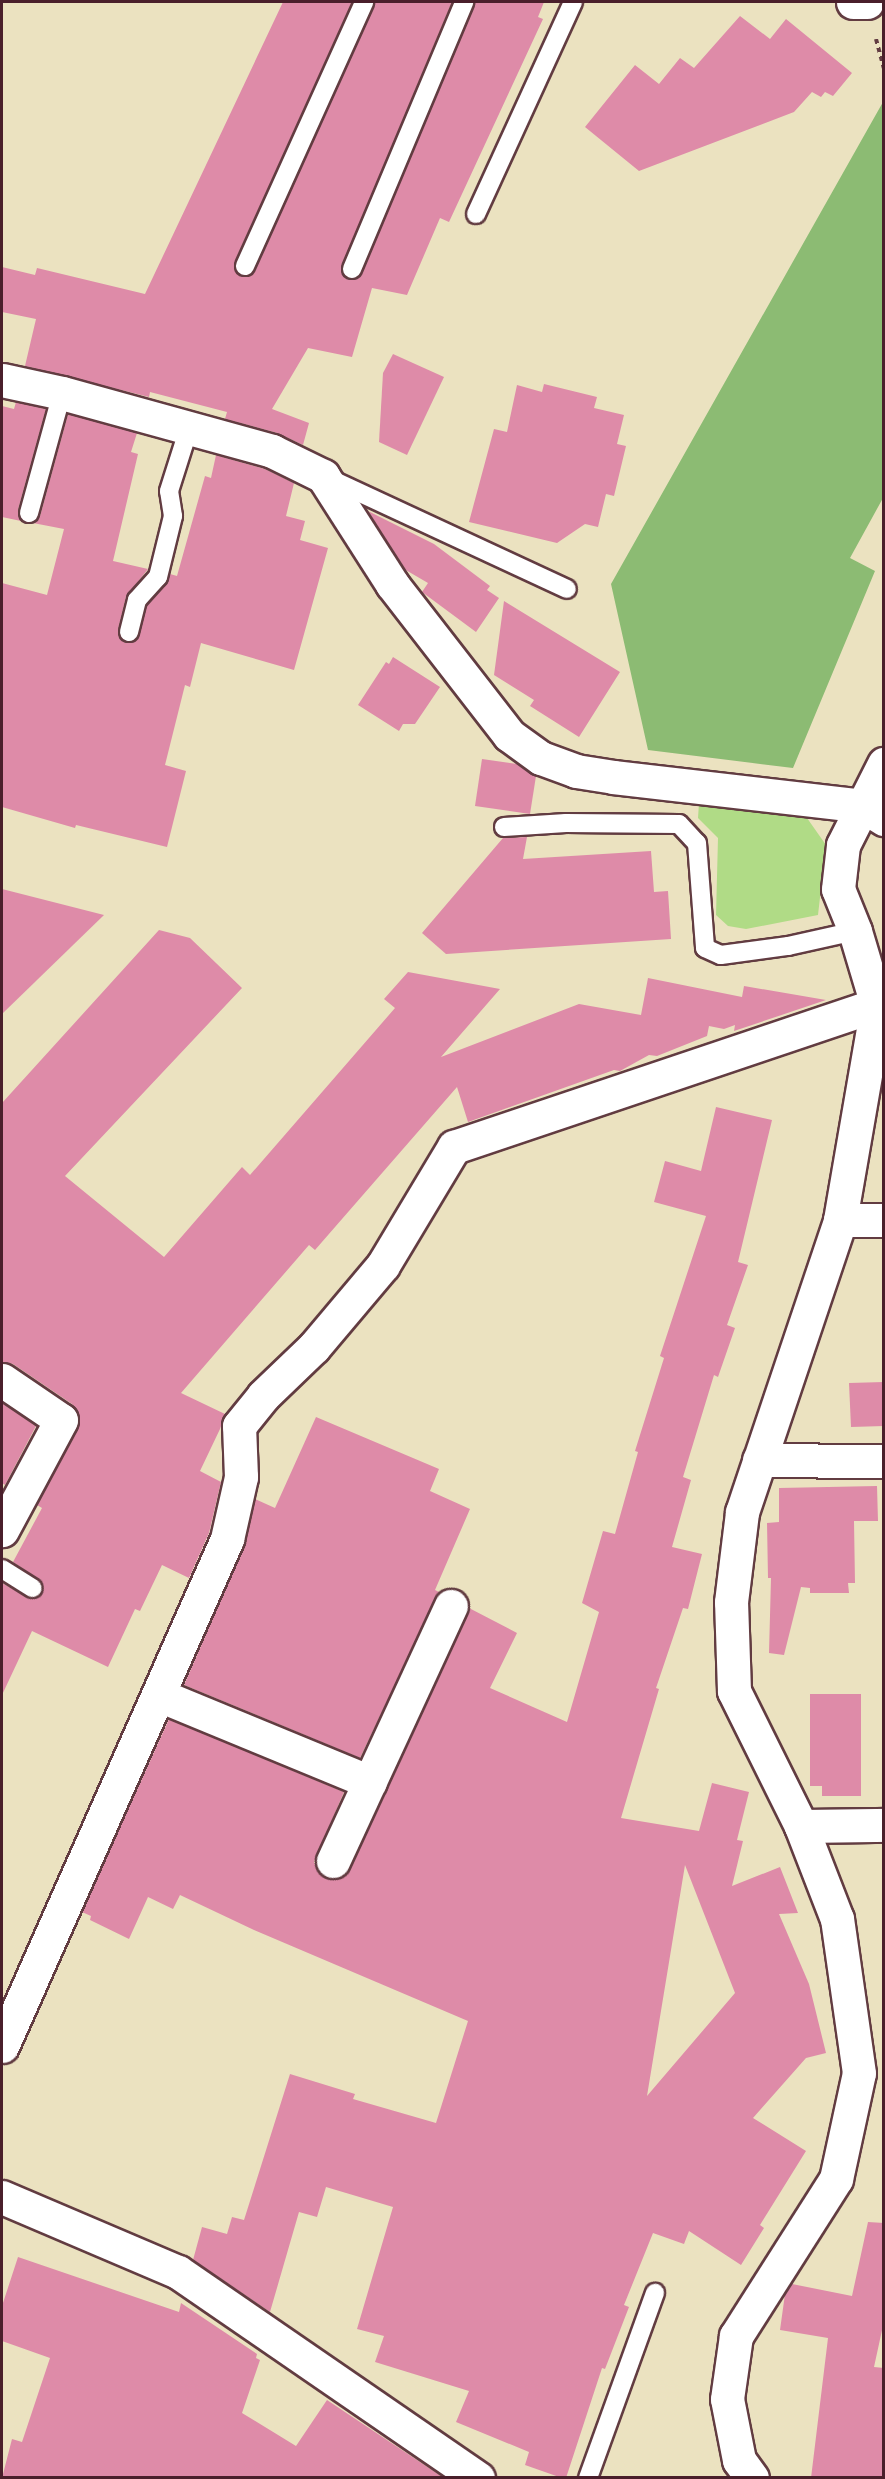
<!DOCTYPE html>
<style>
body{margin:0}
#map{position:relative;width:885px;height:2479px;overflow:hidden;background:#ebe2c0;font-family:Alegreya,serif}
div>[style]{position:absolute}
.green>*{inset:0;background:#b0db86}
.forest>*{inset:0;background:#8cbb73}
.building>*{inset:0;background:#de8ba8}
.path>*{height:4px;margin-top:-2px;transform-origin:0;background:repeating-linear-gradient(90deg,#623c41 0 4.5px,transparent 0 9px)}
.roads{filter:drop-shadow(2px 0 #623c41) drop-shadow(-2px 0 #623c41) drop-shadow(0 2px #623c41) drop-shadow(0 -2px #623c41)}
.lane>*{height:18px;margin:-9px;padding:0 9px;transform-origin:9px;border-radius:9px;background:#fff}
.street>*{height:33px;margin:-16.5px;padding:0 16.5px;transform-origin:16.5px;border-radius:16.5px;background:#fff}
span{translate:-50% -50%;white-space:nowrap;text-align:center;line-height:1.15;-webkit-text-stroke:4.5px #fcf5e5;paint-order:stroke}
.frame{position:absolute;inset:0;border:3px solid #4a1f2b;pointer-events:none}
</style>
<div id="map">
<div class="green">
<div style="clip-path:polygon(699px 803px,807px 818px,826px 845px,818px 915px,746px 929px,728px 926px,716px 915px,718px 838px,698px 818px)"></div>
</div>
<div class="forest">
<div style="clip-path:polygon(883px 102px,883px 498px,850px 558px,875px 571px,793px 768px,648px 750px,611px 584px)"></div>
</div>
<div class="building">
<div style="clip-path:polygon(283px 2px,352px 2px,235px 261px,236px 272px,246px 277px,255px 271px,375px 2px,452px 2px,342px 265px,343px 275px,353px 280px,362px 273px,475px 2px,544px 2px,538px 17px,543px 19px,449px 222px,440px 218px,407px 295px,372px 288px,352px 357px,308px 348px,272px 409px,309px 423px,303px 445px,277px 433px,225px 419px,227px 412px,150px 392px,149px 397px,25px 366px,36px 319px,2px 312px,2px 267px,35px 275px,37px 268px,145px 294px)"></div>
<div style="clip-path:polygon(740px 16px,770px 39px,786px 19px,852px 73px,833px 96px,825px 92px,821px 97px,812px 92px,794px 112px,639px 171px,585px 127px,635px 65px,659px 84px,680px 58px,694px 68px)"></div>
<div style="clip-path:polygon(393px 354px,444px 377px,407px 455px,379px 442px,383px 373px)"></div>
<div style="clip-path:polygon(544px 384px,597px 397px,594px 408px,624px 415px,617px 444px,626px 446px,614px 496px,606px 494px,598px 527px,585px 524px,557px 543px,469px 522px,494px 429px,507px 432px,517px 385px,542px 392px)"></div>
<div style="clip-path:polygon(16px 402px,46px 409px,18px 510px,21px 521px,2px 517px,2px 406px,14px 409px)"></div>
<div style="clip-path:polygon(68px 414px,137px 433px,131px 452px,138px 454px,113px 561px,148px 569px,126px 597px,118px 630px,121px 640px,126px 643px,137px 639px,147px 605px,166px 585px,170px 574px,177px 576px,205px 476px,211px 478px,216px 455px,265px 469px,294px 483px,286px 516px,305px 521px,300px 540px,328px 548px,294px 670px,201px 643px,190px 687px,185px 685px,165px 765px,186px 771px,167px 847px,76px 825px,75px 828px,2px 807px,2px 583px,47px 595px,64px 529px,33px 523px,40px 516px)"></div>
<div style="clip-path:polygon(368px 511px,434px 544px,490px 586px,487px 590px,499px 598px,476px 632px,422px 592px,428px 583px,404px 569px)"></div>
<div style="clip-path:polygon(504px 601px,620px 672px,579px 737px,530px 706px,534px 700px,494px 675px)"></div>
<div style="clip-path:polygon(393px 657px,440px 687px,415px 724px,403px 724px,399px 731px,358px 705px,386px 662px,389px 664px)"></div>
<div style="clip-path:polygon(482px 759px,517px 764px,536px 776px,530px 814px,475px 806px)"></div>
<div style="clip-path:polygon(527px 837px,523px 859px,651px 851px,654px 892px,668px 891px,671px 939px,446px 954px,422px 933px,503px 838px)"></div>
<div style="clip-path:polygon(2px 889px,104px 915px,2px 1014px)"></div>
<div style="clip-path:polygon(159px 930px,190px 938px,242px 988px,65px 1176px,164px 1257px,242px 1167px,250px 1175px,395px 1008px,384px 999px,408px 972px,500px 989px,441px 1057px,579px 1004px,641px 1015px,648px 978px,742px 997px,744px 986px,826px 1000px,734px 1031px,735px 1025px,724px 1029px,709px 1026px,707px 1036px,657px 1056px,649px 1055px,620px 1071px,614px 1070px,468px 1122px,457px 1087px,315px 1250px,309px 1245px,181px 1393px,225px 1414px,220px 1429px,200px 1471px,221px 1482px,209px 1533px,189px 1578px,162px 1565px,140px 1611px,135px 1609px,108px 1667px,32px 1631px,2px 1695px,2px 1583px,31px 1599px,42px 1593px,43px 1588px,38px 1579px,13px 1562px,42px 1508px,37px 1505px,80px 1421px,78px 1412px,72px 1404px,13px 1364px,2px 1362px,2px 1103px)"></div>
<div style="clip-path:polygon(evenodd,716px 1107px,772px 1120px,738px 1262px,748px 1265px,727px 1325px,735px 1328px,718px 1377px,714px 1375px,683px 1477px,691px 1480px,672px 1547px,702px 1554px,688px 1609px,683px 1608px,656px 1688px,659px 1689px,621px 1818px,699px 1831px,712px 1783px,749px 1792px,737px 1840px,743px 1841px,732px 1886px,780px 1867px,798px 1913px,779px 1914px,809px 1984px,826px 2053px,806px 2058px,753px 2118px,806px 2151px,760px 2225px,764px 2228px,741px 2265px,689px 2231px,684px 2244px,653px 2233px,624px 2305px,629px 2307px,605px 2369px,602px 2368px,566px 2478px,562px 2478px,525px 2465px,529px 2452px,456px 2422px,469px 2391px,375px 2362px,384px 2336px,357px 2329px,393px 2207px,326px 2187px,317px 2217px,299px 2212px,270px 2312px,193px 2260px,202px 2227px,227px 2234px,232px 2217px,244px 2220px,290px 2074px,355px 2094px,353px 2099px,436px 2123px,468px 2021px,254px 1930px,180px 1895px,173px 1909px,148px 1897px,129px 1939px,90px 1920px,91px 1916px,82px 1912px,169px 1719px,344px 1792px,314px 1862px,318px 1872px,326px 1878px,334px 1880px,343px 1877px,350px 1869px,469px 1608px,517px 1633px,490px 1688px,567px 1722px,599px 1612px,582px 1603px,603px 1531px,615px 1534px,638px 1452px,635px 1451px,664px 1358px,660px 1356px,706px 1216px,654px 1202px,665px 1161px,701px 1171px,716px 1107px,685px 1865px,735px 1993px,647px 2096px,685px 1865px)"></div>
<div style="clip-path:polygon(884px 1382px,884px 1426px,851px 1427px,849px 1383px)"></div>
<div style="clip-path:polygon(2px 1402px,36px 1426px,5px 1485px,2px 1483px)"></div>
<div style="clip-path:polygon(316px 1417px,439px 1469px,430px 1491px,470px 1509px,435px 1590px,439px 1592px,360px 1758px,184px 1685px,244px 1547px,255px 1499px,275px 1508px)"></div>
<div style="clip-path:polygon(877px 1486px,878px 1521px,854px 1521px,855px 1583px,848px 1583px,849px 1593px,810px 1593px,810px 1588px,801px 1587px,784px 1655px,769px 1653px,771px 1578px,768px 1578px,767px 1523px,779px 1522px,779px 1488px)"></div>
<div style="clip-path:polygon(810px 1694px,861px 1694px,861px 1796px,822px 1796px,822px 1786px,810px 1786px)"></div>
<div style="clip-path:polygon(868px 2222px,884px 2223px,884px 2321px,874px 2367px,884px 2368px,884px 2478px,811px 2478px,828px 2338px,780px 2330px,785px 2294px,792px 2284px,852px 2296px)"></div>
<div style="clip-path:polygon(18px 2257px,179px 2312px,181px 2303px,257px 2354px,256px 2358px,260px 2360px,242px 2413px,296px 2446px,327px 2400px,444px 2478px,2px 2478px,12px 2439px,22px 2442px,50px 2358px,2px 2341px,2px 2306px)"></div>
</div>
<div class="path">
<div style="left:876px;top:39px;width:30px;rotate:75deg"></div>
</div>
<div class="roads">
<div class="lane">
<div style="left:476px;top:214px;width:233px;rotate:-65.4deg"></div>
<div style="left:245px;top:266px;width:290px;rotate:-65.7deg"></div>
<div style="left:352px;top:269px;width:290px;rotate:-67.2deg"></div>
<div style="left:330px;top:479px;width:261px;rotate:24.9deg"></div>
<div style="left:29px;top:513px;width:124px;rotate:-74.6deg"></div>
<div style="left:129px;top:632px;width:33px;rotate:-76deg"></div>
<div style="left:137px;top:600px;width:31px;rotate:-48deg"></div>
<div style="left:158px;top:577px;width:63px;rotate:-76.2deg"></div>
<div style="left:173px;top:516px;width:25px;rotate:-99deg"></div>
<div style="left:169px;top:491px;width:66px;rotate:-72.4deg"></div>
<div style="left:504px;top:827px;width:62px;rotate:-3.7deg"></div>
<div style="left:566px;top:823px;width:113px;rotate:0.5deg"></div>
<div style="left:679px;top:824px;width:26px;rotate:47deg"></div>
<div style="left:697px;top:843px;width:105px;rotate:85.6deg"></div>
<div style="left:705px;top:948px;width:17px;rotate:24deg"></div>
<div style="left:721px;top:955px;width:68px;rotate:-7.7deg"></div>
<div style="left:788px;top:946px;width:69px;rotate:-12.6deg"></div>
<div style="left:2px;top:1569px;width:36px;rotate:32deg"></div>
<div style="left:588px;top:2478px;width:197px;rotate:-70.1deg"></div>
</div>
<div class="street">
<div style="left:853px;top:2px;width:14px"></div>
<div style="left:2px;top:380px;width:61px;rotate:12.2deg"></div>
<div style="left:62px;top:393px;width:218px;rotate:15.4deg"></div>
<div style="left:272px;top:451px;width:57px;rotate:26.1deg"></div>
<div style="left:323px;top:476px;width:128px;rotate:57.4deg"></div>
<div style="left:392px;top:584px;width:191px;rotate:52.2deg"></div>
<div style="left:509px;top:735px;width:39px;rotate:36deg"></div>
<div style="left:541px;top:758px;width:37px;rotate:20deg"></div>
<div style="left:576px;top:771px;width:37px;rotate:9deg"></div>
<div style="left:613px;top:777px;width:252px;rotate:6.6deg"></div>
<div style="left:863px;top:806px;width:25px;rotate:32deg"></div>
<div style="left:840px;top:1220px;width:44px"></div>
<div style="left:2px;top:1380px;width:71px;rotate:34.1deg"></div>
<div style="left:61px;top:1420px;width:125px;rotate:118.2deg"></div>
<div style="left:759px;top:1460px;width:125px;rotate:0.5deg"></div>
<div style="left:159px;top:1695px;width:228px;rotate:22.4deg"></div>
<div style="left:801px;top:1826px;width:83px;rotate:-0.7deg"></div>
<div style="left:333px;top:1861px;width:281px;rotate:-65.2deg"></div>
<div style="left:2px;top:2046px;width:555px;rotate:-66.07deg"></div>
<div style="left:227px;top:1539px;width:64px;rotate:-77.3deg"></div>
<div style="left:241px;top:1477px;width:51px;rotate:-92.2deg"></div>
<div style="left:239px;top:1426px;width:38px;rotate:-51deg"></div>
<div style="left:263px;top:1396px;width:71px;rotate:-43.9deg"></div>
<div style="left:314px;top:1347px;width:107px;rotate:-49.9deg"></div>
<div style="left:383px;top:1265px;width:138px;rotate:-59deg"></div>
<div style="left:454px;top:1147px;width:446px;rotate:-18.6deg"></div>
<div style="left:2px;top:2197px;width:191px;rotate:23.1deg"></div>
<div style="left:178px;top:2272px;width:364px;rotate:34.5deg"></div>
<div style="left:752px;top:2478px;width:22px;rotate:-126deg"></div>
<div style="left:739px;top:2460px;width:62px;rotate:-101.1deg"></div>
<div style="left:727px;top:2399px;width:64px;rotate:-81.9deg"></div>
<div style="left:736px;top:2336px;width:186px;rotate:-57.5deg"></div>
<div style="left:836px;top:2179px;width:108px;rotate:-77.8deg"></div>
<div style="left:859px;top:2073px;width:156px;rotate:-98.1deg"></div>
<div style="left:837px;top:1919px;width:100px;rotate:-111.2deg"></div>
<div style="left:801px;top:1826px;width:151px;rotate:-116.4deg"></div>
<div style="left:734px;top:1691px;width:89px;rotate:-91.9deg"></div>
<div style="left:731px;top:1602px;width:91px;rotate:-83deg"></div>
<div style="left:742px;top:1512px;width:308px;rotate:-71.4deg"></div>
<div style="left:840px;top:1220px;width:218px;rotate:-80.2deg"></div>
<div style="left:877px;top:1005px;width:77px;rotate:-106.6deg"></div>
<div style="left:855px;top:931px;width:45px;rotate:-112deg"></div>
<div style="left:838px;top:889px;width:44px;rotate:-83.5deg"></div>
<div style="left:843px;top:845px;width:91px;rotate:-63.2deg"></div>
</div>
</div>
<div class="frame"></div>
</div>
